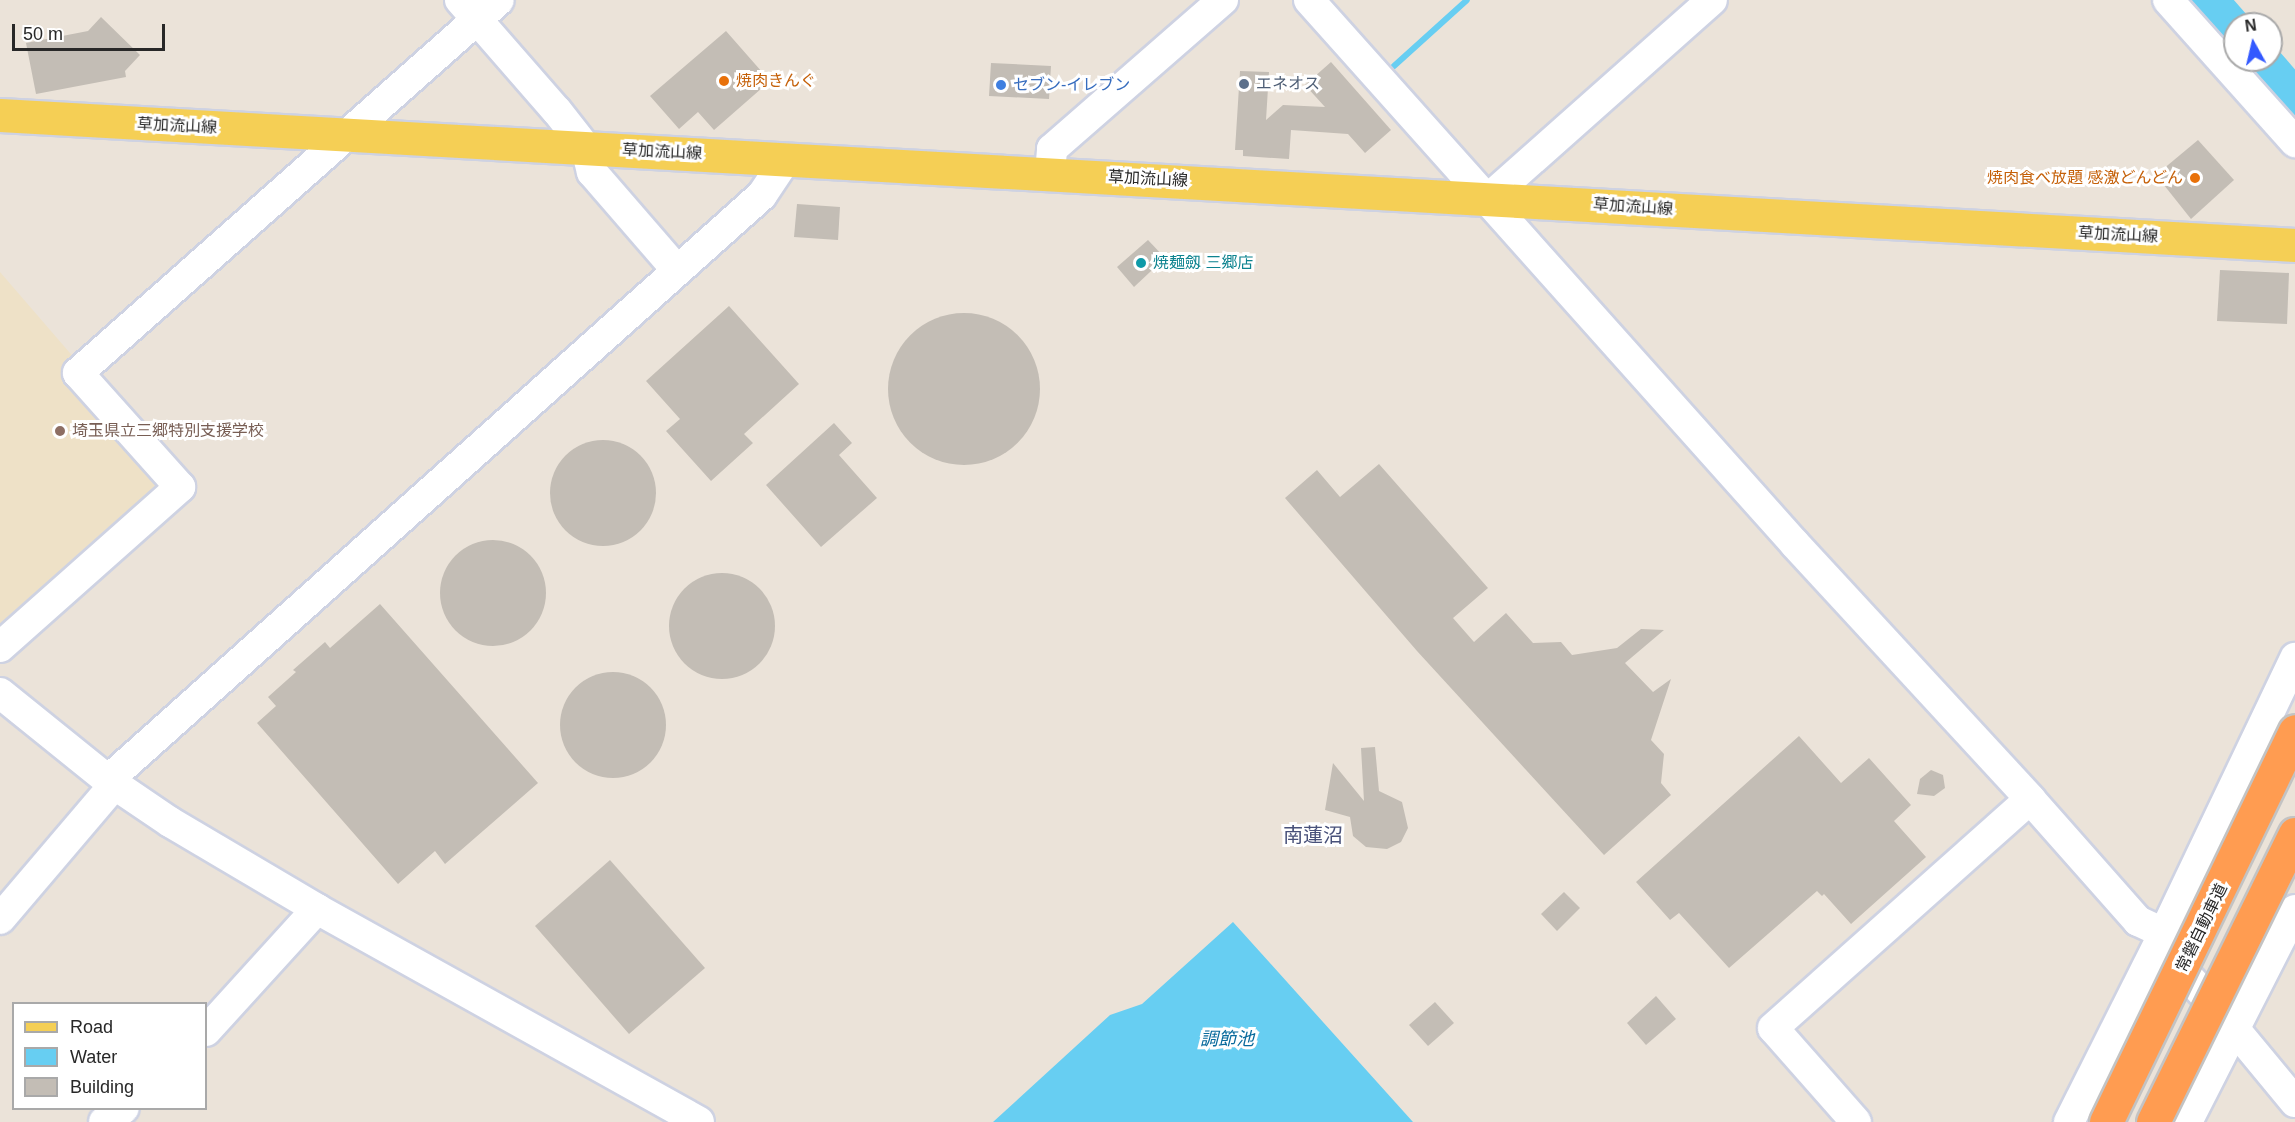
<!DOCTYPE html>
<meta charset="utf-8">
<style>
body{margin:0}
#map{position:relative;width:2295px;height:1122px;overflow:hidden;background:#ebe3d9;font-family:Arial,"Noto Sans JP",sans-serif}
div>[style]{position:absolute}
.education>*{inset:0;background:#eee1c7}
.water>*{inset:0;background:#67cef2}
.stream>*{height:6px;margin:-3px;padding:0 3px;transform-origin:3px;border-radius:3px;background:#67cef2}
.river>*{height:36px;margin:-18px;padding:0 18px;transform-origin:18px;border-radius:18px;background:#67cef2}
.building>*{inset:0;background:#c3bdb5}
.round{border-radius:50%}
.roads{filter:drop-shadow(2px 0 #ced2e2) drop-shadow(-2px 0 #ced2e2) drop-shadow(0 2px #ced2e2) drop-shadow(0 -2px #ced2e2)}
.minor>*{height:30px;margin:-15px;padding:0 15px;transform-origin:15px;border-radius:15px;background:#fff}
.major>*{height:33px;margin:-16.5px;padding:0 16.5px;transform-origin:16.5px;border-radius:16.5px;background:#f5cf55}
.bridges{filter:drop-shadow(2px 0 #c3c3c3) drop-shadow(-2px 0 #c3c3c3) drop-shadow(0 2px #c3c3c3) drop-shadow(0 -2px #c3c3c3)}
.highway-bridge>*{height:33px;margin:-16.5px;padding:0 16.5px;transform-origin:16.5px;border-radius:16.5px;background:#ff9c51}
.dots>*{width:16px;height:16px;translate:-50% -50%;box-sizing:border-box;border:3px solid #fff;border-radius:50%}
span{translate:-50% -50%;white-space:nowrap;text-align:center;line-height:1.15;-webkit-text-stroke:6px #fff;paint-order:stroke}
.food-label{font-size:16px;color:#c56008}
.left{translate:0 -50%;text-align:left}
.right{translate:-100% -50%;text-align:right}
.service-label{font-size:16px;color:#4e5e75}
.shop-label{font-size:16px;color:#366cbe}
.street-label{font-size:16px;color:#282828}
.culture-label{font-size:16px;color:#0d838f}
.education-label{font-size:16px;color:#785e54}
.water-label{font-size:18px;color:#096a9c;font-style:italic}
.quarter-label{font-size:20px;color:#48517a}
.legend{position:absolute;left:12px;top:1002px;width:195px;height:108px;box-sizing:border-box;background:#fff;border:2px solid #a9a9a9;margin:0;padding:8px 10px;list-style:none;font-size:18px;color:#282828}
.legend li{display:flex;align-items:center;gap:12px;height:30px}
.legend b{width:30px;border:2px solid #a9a9a9}
.north{position:absolute;left:2223px;top:12px;width:60px;height:60px;box-sizing:border-box;background:#fff;border:2px solid #a9a9a9;border-radius:50%;rotate:352deg;font-size:16px;font-weight:700;line-height:24px;text-align:center;color:#282828}
.north::after{content:'';display:block;margin:auto;width:21px;height:27px;background:#3359ff;clip-path:polygon(50% 0,100% 100%,50% 72%,0 100%)}
.scale{position:absolute;left:12px;top:24px;width:153px;height:27px;box-sizing:border-box;border:3px solid #282828;border-top:0;padding-left:8px;font-size:18px;line-height:21px;white-space:nowrap;color:#282828;-webkit-text-stroke:4px #fff;paint-order:stroke}
</style>
<div id="map">
<div class="education">
<div style="clip-path:polygon(0 272px,76px 360px,168px 484px,0 629px)"></div>
</div>
<div class="water">
<div style="clip-path:polygon(1233px 922px,1413px 1122px,993px 1122px,1110px 1015px,1142px 1004px)"></div>
</div>
<div class="stream">
<div style="left:1394px;top:66px;width:98px;rotate:-42.1deg"></div>
</div>
<div class="river">
<div style="left:2210px;top:0;width:38px;rotate:49deg"></div>
<div style="left:2263px;top:60px;width:49px;rotate:49.1deg"></div>
</div>
<div class="building">
<div style="clip-path:polygon(101px 17px,140px 55px,125px 71px,126px 77px,36px 94px,26px 43px,88px 31px)"></div>
<div style="clip-path:polygon(726px 31px,770px 81px,714px 130px,698px 112px,679px 129px,650px 96px)"></div>
<div style="clip-path:polygon(1331px 62px,1391px 130px,1365px 153px,1348px 134px,1291px 130px,1289px 159px,1243px 156px,1243px 150px,1235px 150px,1240px 71px,1269px 72px,1266px 120px,1283px 105px,1325px 107px,1305px 85px)"></div>
<div style="clip-path:polygon(991px 63px,1051px 66px,1049px 99px,989px 96px)"></div>
<div style="clip-path:polygon(2198px 140px,2234px 180px,2191px 219px,2156px 175px)"></div>
<div style="clip-path:polygon(797px 204px,840px 207px,838px 240px,794px 237px)"></div>
<div style="clip-path:polygon(1148px 240px,1165px 258px,1134px 287px,1117px 267px)"></div>
<div style="clip-path:polygon(2220px 270px,2289px 273px,2287px 324px,2217px 321px)"></div>
<div style="clip-path:polygon(729px 306px,799px 384px,744px 434px,753px 443px,711px 481px,666px 431px,680px 419px,646px 381px)"></div>
<div class="round" style="left:888px;top:313px;width:152px;height:152px"></div>
<div style="clip-path:polygon(834px 423px,852px 443px,839px 455px,877px 498px,821px 547px,766px 485px)"></div>
<div class="round" style="left:550px;top:440px;width:106px;height:106px"></div>
<div style="clip-path:polygon(1379px 464px,1488px 588px,1453px 618px,1474px 642px,1506px 613px,1533px 643px,1561px 642px,1572px 655px,1617px 648px,1641px 629px,1664px 630px,1625px 663px,1653px 692px,1671px 679px,1651px 740px,1664px 754px,1661px 783px,1671px 795px,1604px 855px,1417px 651px,1285px 498px,1317px 470px,1340px 497px)"></div>
<div class="round" style="left:440px;top:540px;width:106px;height:106px"></div>
<div class="round" style="left:669px;top:573px;width:106px;height:106px"></div>
<div style="clip-path:polygon(380px 604px,538px 783px,445px 864px,435px 851px,398px 884px,257px 723px,276px 706px,268px 697px,296px 672px,293px 670px,325px 642px,330px 648px)"></div>
<div class="round" style="left:560px;top:672px;width:106px;height:106px"></div>
<div style="clip-path:polygon(1799px 736px,1841px 783px,1869px 758px,1911px 805px,1894px 821px,1926px 857px,1851px 924px,1824px 894px,1822px 896px,1817px 891px,1729px 968px,1679px 913px,1670px 920px,1636px 882px)"></div>
<div style="clip-path:polygon(1375px 747px,1379px 791px,1402px 802px,1408px 828px,1401px 842px,1387px 849px,1366px 847px,1353px 836px,1350px 817px,1325px 810px,1333px 763px,1364px 801px,1361px 748px)"></div>
<div style="clip-path:polygon(1931px 770px,1943px 775px,1945px 788px,1934px 796px,1917px 794px,1920px 779px)"></div>
<div style="clip-path:polygon(610px 860px,705px 968px,629px 1034px,535px 926px)"></div>
<div style="clip-path:polygon(1564px 892px,1580px 908px,1557px 931px,1541px 914px)"></div>
<div style="clip-path:polygon(1656px 996px,1676px 1019px,1646px 1045px,1627px 1023px)"></div>
<div style="clip-path:polygon(1435px 1002px,1454px 1023px,1428px 1046px,1409px 1025px)"></div>
</div>
<div class="roads">
<div class="minor">
<div style="left:460px;top:0;width:147px;rotate:48.9deg"></div>
<div style="left:557px;top:111px;width:47px;rotate:51.9deg"></div>
<div style="left:586px;top:148px;width:25px;rotate:76deg"></div>
<div style="left:592px;top:172px;width:130px;rotate:49.1deg"></div>
<div style="left:1309px;top:0;width:729px;rotate:48.22deg"></div>
<div style="left:1795px;top:544px;width:347px;rotate:47.3deg"></div>
<div style="left:2030px;top:799px;width:163px;rotate:48.5deg"></div>
<div style="left:2138px;top:921px;width:29px;rotate:25deg"></div>
<div style="left:2168px;top:0;width:191px;rotate:48.2deg"></div>
<div style="left:1050px;top:173px;width:24px;rotate:-85deg"></div>
<div style="left:1052px;top:149px;width:227px;rotate:-41.1deg"></div>
<div style="left:1489px;top:198px;width:298px;rotate:-41.6deg"></div>
<div style="left:0;top:647px;width:241px;rotate:-41.6deg"></div>
<div style="left:180px;top:487px;width:153px;rotate:-131.8deg"></div>
<div style="left:78px;top:373px;width:562px;rotate:-41.54deg"></div>
<div style="left:0;top:693px;width:139px;rotate:38.9deg"></div>
<div style="left:108px;top:780px;width:75px;rotate:34.1deg"></div>
<div style="left:170px;top:822px;width:171px;rotate:30.6deg"></div>
<div style="left:317px;top:909px;width:437px;rotate:29.1deg"></div>
<div style="left:108px;top:780px;width:877px;rotate:-41.81deg"></div>
<div style="left:762px;top:195px;width:43px;rotate:-56.3deg"></div>
<div style="left:0;top:919px;width:176px;rotate:-49.6deg"></div>
<div style="left:2164px;top:951px;width:87px;rotate:47.3deg"></div>
<div style="left:2223px;top:1015px;width:113px;rotate:50.4deg"></div>
<div style="left:206px;top:1031px;width:165px;rotate:-47.7deg"></div>
<div style="left:104px;top:1122px;width:24px;rotate:-35deg"></div>
<div style="left:1856px;top:1122px;width:125px;rotate:-131.4deg"></div>
<div style="left:1773px;top:1028px;width:344px;rotate:-41.7deg"></div>
<div style="left:2069px;top:1122px;width:212px;rotate:-63.3deg"></div>
<div style="left:2164px;top:933px;width:305px;rotate:-64.5deg"></div>
<div style="left:2187px;top:1122px;width:238px;rotate:-63deg"></div>
</div>
<div class="major">
<div style="left:0;top:115px;width:2299px;rotate:3.24deg"></div>
</div>
</div>
<div class="bridges">
<div class="highway-bridge">
<div style="left:2106px;top:1122px;width:434px;rotate:-64.2deg"></div>
<div style="left:2153px;top:1122px;width:321px;rotate:-63.8deg"></div>
</div>
</div>
<div class="dots">
<div style="left:724px;top:81px;background:#e8710a"></div>
<div style="left:1244px;top:84px;background:#5c6f8a"></div>
<div style="left:1001px;top:85px;background:#3f7fe0"></div>
<div style="left:2195px;top:178px;background:#e8710a"></div>
<div style="left:1141px;top:263px;background:#0f9aa8"></div>
<div style="left:60px;top:431px;background:#8d6e63"></div>
</div>
<div class="food-label">
<span class="left" style="left:736px;top:81px">焼肉きんぐ</span>
<span class="right" style="left:2183px;top:178px">焼肉食べ放題 感激どんどん</span>
</div>
<div class="service-label">
<span class="left" style="left:1256px;top:84px">エネオス</span>
</div>
<div class="shop-label">
<span class="left" style="left:1013px;top:85px">セブン-イレブン</span>
</div>
<div class="street-label">
<span style="left:177px;top:126px;rotate:3deg">草加流山線</span>
<span style="left:662px;top:152px;rotate:3deg">草加流山線</span>
<span style="left:1148px;top:179px;rotate:3deg">草加流山線</span>
<span style="left:1633px;top:207px;rotate:4deg">草加流山線</span>
<span style="left:2118px;top:235px;rotate:3deg">草加流山線</span>
<span style="left:2202px;top:928px;rotate:-64deg">常磐自動車道</span>
</div>
<div class="culture-label">
<span class="left" style="left:1153px;top:263px">焼麺劔 三郷店</span>
</div>
<div class="education-label">
<span class="left" style="left:72px;top:431px">埼玉県立三郷特別支援学校</span>
</div>
<div class="water-label">
<span style="left:1227px;top:1039px">調節池</span>
</div>
<div class="quarter-label">
<span style="left:1313px;top:835px">南蓮沼</span>
</div>
<ul class="legend">
<li><b style="height:8px;background:#f5cf55"></b>Road</li>
<li><b style="height:16px;background:#67cef2"></b>Water</li>
<li><b style="height:16px;background:#c3bdb5"></b>Building</li>
</ul>
<div class="north">N</div>
<div class="scale">50 m</div>
</div>
